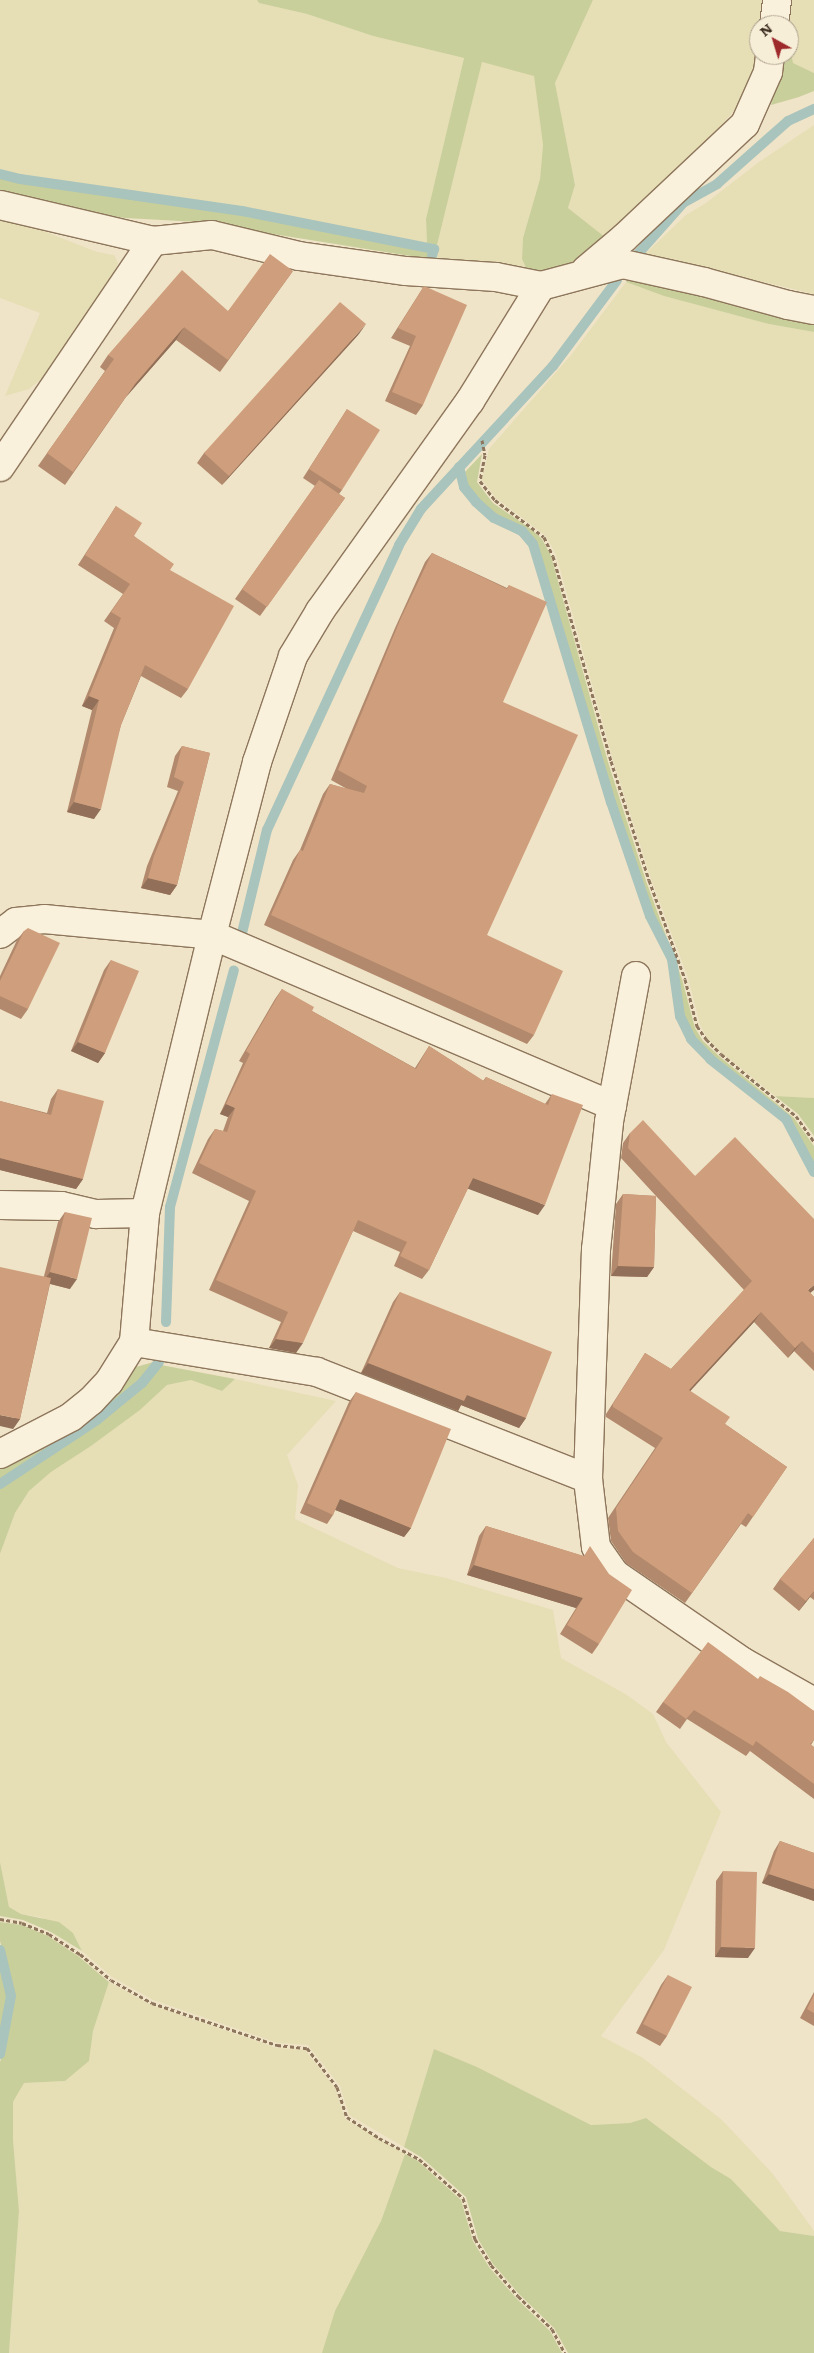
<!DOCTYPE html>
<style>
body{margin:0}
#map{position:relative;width:814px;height:2353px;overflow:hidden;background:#f0e4c8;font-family:Literata,serif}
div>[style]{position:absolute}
.farmland>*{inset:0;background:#e6deb5}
.green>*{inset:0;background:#c9cf9b}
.stream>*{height:10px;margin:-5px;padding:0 5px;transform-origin:5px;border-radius:5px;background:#a9c4bc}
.path>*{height:3px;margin-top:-1.5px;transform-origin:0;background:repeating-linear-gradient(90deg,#8d765c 0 4px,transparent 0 6.5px)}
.roads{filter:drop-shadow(1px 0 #8d765c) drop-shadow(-1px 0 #8d765c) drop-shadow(0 1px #8d765c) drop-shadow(0 -1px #8d765c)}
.minor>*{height:28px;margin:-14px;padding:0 14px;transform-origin:14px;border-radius:14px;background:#faf1dc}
.wall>*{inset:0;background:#b2896c}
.shaded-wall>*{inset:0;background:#916f58}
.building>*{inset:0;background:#cf9f7d}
span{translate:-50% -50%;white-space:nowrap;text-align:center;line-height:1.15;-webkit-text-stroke:4.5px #f7eed8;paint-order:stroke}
.north{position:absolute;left:749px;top:15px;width:50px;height:50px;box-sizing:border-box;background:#f7eed8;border:1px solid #ada18e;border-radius:50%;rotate:321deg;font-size:14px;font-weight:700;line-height:20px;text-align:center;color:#3d2e20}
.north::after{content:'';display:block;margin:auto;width:18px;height:22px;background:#9e2a2b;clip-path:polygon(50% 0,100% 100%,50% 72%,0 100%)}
</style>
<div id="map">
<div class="farmland">
<div style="clip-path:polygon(0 0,257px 0,259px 3px,307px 14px,373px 36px,464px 58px,426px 219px,427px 243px,242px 208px,20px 176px,0 171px)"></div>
<div style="clip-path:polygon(593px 0,768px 0,765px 25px,759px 25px,759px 55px,753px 76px,740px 104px,672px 181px,610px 241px,568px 208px,575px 185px,555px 83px)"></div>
<div style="clip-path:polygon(789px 0,814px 0,814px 73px,793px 63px,787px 17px)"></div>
<div style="clip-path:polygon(482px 62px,534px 75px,543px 145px,540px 179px,523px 238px,522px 259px,529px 274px,436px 260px,437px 245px)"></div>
<div style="clip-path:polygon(814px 125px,814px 294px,645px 254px,686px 215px,706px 203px,759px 162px)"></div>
<div style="clip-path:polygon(0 214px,97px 252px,114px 255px,118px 263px,110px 281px,49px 373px,29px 389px,5px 396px,40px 313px,0 298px)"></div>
<div style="clip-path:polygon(626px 282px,664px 296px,769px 324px,814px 332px,814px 1098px,775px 1096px,722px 1053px,707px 1038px,700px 1025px,688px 978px,651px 879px,613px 760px,556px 555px,546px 536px,496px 498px,482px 480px,489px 449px,572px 354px)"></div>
<div style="clip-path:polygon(235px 1379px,336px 1401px,287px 1455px,298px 1485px,295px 1519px,398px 1568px,446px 1578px,553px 1610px,561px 1658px,627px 1695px,653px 1714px,666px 1742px,721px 1812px,664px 1950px,601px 2036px,643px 2058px,722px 2120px,773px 2174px,814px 2231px,814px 2236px,780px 2231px,731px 2179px,711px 2167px,646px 2118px,630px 2123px,591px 2125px,477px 2067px,434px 2049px,404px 2147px,349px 2115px,340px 2086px,308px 2045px,278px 2043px,153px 2000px,112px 1977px,82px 1951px,73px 1933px,40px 1917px,21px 1914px,9px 1907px,0 1862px,0 1554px,15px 1513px,29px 1491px,51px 1472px,91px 1446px,140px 1410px,167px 1385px,191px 1380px,222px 1391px)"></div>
<div style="clip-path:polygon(109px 1982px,151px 2005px,277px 2048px,305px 2050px,335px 2088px,345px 2119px,405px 2154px,381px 2221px,322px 2353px,9px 2353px,19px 2211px,13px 2140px,13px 2102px,24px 2083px,65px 2081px,89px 2061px,93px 2031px)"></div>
</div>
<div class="green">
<div style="clip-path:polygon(257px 0,593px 0,555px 83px,575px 185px,568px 208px,610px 241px,596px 255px,556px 270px,529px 274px,522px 259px,523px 238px,540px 179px,543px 145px,534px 76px,482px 62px,437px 245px,427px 243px,426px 219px,464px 58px,373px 36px,307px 14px,259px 3px)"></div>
<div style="clip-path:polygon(789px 39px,793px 63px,814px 73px,814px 91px,799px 97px,771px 105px,782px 55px,789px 55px)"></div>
<div style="clip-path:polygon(0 177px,19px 182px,241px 213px,431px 251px,429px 259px,198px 222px,125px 218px,74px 210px,0 192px)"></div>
<div style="clip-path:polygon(633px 271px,814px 319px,814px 332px,769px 324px,664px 296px,626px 282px)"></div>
<div style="clip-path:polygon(482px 454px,477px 482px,493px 503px,531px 529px,542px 539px,551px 556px,608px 762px,646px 881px,682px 979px,695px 1028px,703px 1041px,719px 1056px,794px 1118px,814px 1146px,814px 1166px,789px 1117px,712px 1057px,694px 1037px,682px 1015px,673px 958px,653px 915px,614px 801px,535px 543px,523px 529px,495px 516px,478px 501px,467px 486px,465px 472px)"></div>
<div style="clip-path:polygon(775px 1096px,814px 1098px,814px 1136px,798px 1114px)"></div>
<div style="clip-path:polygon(157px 1361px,140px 1381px,96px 1417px,0 1482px,0 1468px,47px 1441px,116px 1390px,136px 1367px)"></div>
<div style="clip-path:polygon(161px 1365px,235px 1379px,222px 1391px,191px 1380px,167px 1385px,140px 1410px,91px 1446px,51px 1472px,29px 1491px,15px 1513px,0 1554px,0 1488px,99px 1422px,144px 1385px)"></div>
<div style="clip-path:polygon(0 1862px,9px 1907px,21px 1914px,59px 1922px,73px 1933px,82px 1951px,51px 1932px,23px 1920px,0 1916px)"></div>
<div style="clip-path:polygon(0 1922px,22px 1925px,48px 1936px,78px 1956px,109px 1982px,93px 2031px,89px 2061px,65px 2081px,24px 2083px,13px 2102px,13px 2140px,19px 2211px,9px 2353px,0 2353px,0 2062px,6px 2042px,14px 1996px,0 1941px)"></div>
<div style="clip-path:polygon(0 1960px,9px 1996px,0 2045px)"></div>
<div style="clip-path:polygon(434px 2049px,477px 2067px,591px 2125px,630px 2123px,646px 2118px,711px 2167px,731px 2179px,780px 2231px,814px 2236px,814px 2353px,568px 2353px,554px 2328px,519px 2294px,493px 2264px,478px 2239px,466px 2197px,421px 2157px,404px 2147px)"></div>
<div style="clip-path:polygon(405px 2154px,418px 2161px,461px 2200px,473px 2241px,489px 2267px,516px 2298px,550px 2331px,562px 2353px,322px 2353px,335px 2311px,381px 2221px)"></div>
</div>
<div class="stream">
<div style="left:0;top:174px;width:21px;rotate:14deg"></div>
<div style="left:20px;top:179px;width:224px;rotate:8.2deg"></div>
<div style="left:242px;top:211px;width:196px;rotate:11.2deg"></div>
<div style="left:434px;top:249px;width:7px;rotate:106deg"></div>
<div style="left:637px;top:255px;width:69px;rotate:-48.5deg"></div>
<div style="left:683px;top:203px;width:39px;rotate:-29deg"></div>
<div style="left:717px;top:184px;width:95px;rotate:-41.6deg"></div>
<div style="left:788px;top:121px;width:29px;rotate:-25deg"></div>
<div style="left:459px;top:467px;width:21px;rotate:76deg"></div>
<div style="left:464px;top:487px;width:19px;rotate:51deg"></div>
<div style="left:476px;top:502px;width:24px;rotate:42deg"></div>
<div style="left:494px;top:518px;width:31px;rotate:25deg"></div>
<div style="left:522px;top:531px;width:17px;rotate:50deg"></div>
<div style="left:533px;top:544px;width:270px;rotate:73.2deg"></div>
<div style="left:611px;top:802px;width:120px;rotate:71.1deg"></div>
<div style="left:650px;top:916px;width:48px;rotate:62.9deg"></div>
<div style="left:672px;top:959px;width:58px;rotate:82deg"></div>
<div style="left:680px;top:1016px;width:25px;rotate:64deg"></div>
<div style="left:691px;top:1039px;width:28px;rotate:46deg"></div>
<div style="left:710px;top:1059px;width:97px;rotate:38.3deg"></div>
<div style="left:786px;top:1119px;width:60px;rotate:62.2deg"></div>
<div style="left:242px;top:933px;width:106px;rotate:-76.4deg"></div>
<div style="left:267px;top:830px;width:314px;rotate:-65.1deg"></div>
<div style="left:399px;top:545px;width:42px;rotate:-58.6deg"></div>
<div style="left:421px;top:509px;width:195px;rotate:-47.3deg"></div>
<div style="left:553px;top:366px;width:107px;rotate:-53.3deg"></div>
<div style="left:166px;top:1322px;width:115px;rotate:-88deg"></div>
<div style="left:170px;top:1207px;width:245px;rotate:-74.9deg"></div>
<div style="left:0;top:1484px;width:116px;rotate:-33.4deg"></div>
<div style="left:97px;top:1420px;width:58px;rotate:-39.4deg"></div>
<div style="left:142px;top:1383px;width:27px;rotate:-51deg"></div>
<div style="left:0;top:1950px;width:47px;rotate:76.6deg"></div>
<div style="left:11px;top:1996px;width:59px;rotate:100.7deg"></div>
</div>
<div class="path">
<div style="left:482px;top:440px;width:15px;rotate:79deg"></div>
<div style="left:485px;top:455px;width:26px;rotate:101deg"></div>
<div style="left:480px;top:481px;width:24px;rotate:52deg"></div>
<div style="left:495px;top:500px;width:61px;rotate:37.1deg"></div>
<div style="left:544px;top:537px;width:21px;rotate:65deg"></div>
<div style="left:553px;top:556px;width:213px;rotate:74.2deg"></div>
<div style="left:611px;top:761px;width:125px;rotate:72.3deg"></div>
<div style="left:649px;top:880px;width:105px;rotate:70deg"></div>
<div style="left:685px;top:979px;width:49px;rotate:75.7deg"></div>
<div style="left:697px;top:1026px;width:16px;rotate:55deg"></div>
<div style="left:706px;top:1039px;width:21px;rotate:45deg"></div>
<div style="left:721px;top:1054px;width:97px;rotate:39.6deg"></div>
<div style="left:796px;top:1116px;width:32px;rotate:55deg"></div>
<div style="left:0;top:1919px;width:22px;rotate:10deg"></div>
<div style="left:22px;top:1923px;width:29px;rotate:22deg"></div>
<div style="left:49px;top:1934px;width:37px;rotate:33deg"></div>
<div style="left:80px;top:1954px;width:40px;rotate:40deg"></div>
<div style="left:111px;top:1980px;width:47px;rotate:29.3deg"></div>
<div style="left:152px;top:2003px;width:132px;rotate:18.6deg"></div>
<div style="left:277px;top:2045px;width:30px;rotate:6deg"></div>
<div style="left:307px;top:2048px;width:49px;rotate:52.4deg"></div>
<div style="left:337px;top:2087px;width:32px;rotate:72deg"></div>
<div style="left:347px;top:2117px;width:38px;rotate:33deg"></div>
<div style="left:379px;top:2138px;width:45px;rotate:27.7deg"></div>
<div style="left:419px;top:2159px;width:59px;rotate:41.6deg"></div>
<div style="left:463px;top:2198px;width:43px;rotate:73.7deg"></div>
<div style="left:475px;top:2239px;width:31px;rotate:58deg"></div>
<div style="left:491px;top:2265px;width:41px;rotate:48.9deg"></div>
<div style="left:518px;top:2296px;width:47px;rotate:44.1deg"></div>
<div style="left:552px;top:2329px;width:27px;rotate:62deg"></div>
</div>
<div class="roads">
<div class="minor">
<div style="left:774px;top:25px;width:25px;rotate:-83deg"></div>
<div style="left:0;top:205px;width:157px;rotate:13.2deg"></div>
<div style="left:153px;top:241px;width:59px;rotate:-5.8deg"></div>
<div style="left:212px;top:235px;width:89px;rotate:13.6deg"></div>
<div style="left:299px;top:256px;width:108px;rotate:8deg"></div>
<div style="left:406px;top:271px;width:90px;rotate:3.8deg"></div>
<div style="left:496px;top:277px;width:46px;rotate:11.3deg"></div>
<div style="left:541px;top:286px;width:85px;rotate:-15deg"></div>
<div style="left:623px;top:264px;width:83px;rotate:12.5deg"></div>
<div style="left:704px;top:282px;width:87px;rotate:15.3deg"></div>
<div style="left:788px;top:305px;width:26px;rotate:11deg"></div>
<div style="left:586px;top:270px;width:50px;rotate:-40.1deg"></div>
<div style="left:624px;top:238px;width:166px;rotate:-43.3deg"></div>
<div style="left:745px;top:124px;width:57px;rotate:-66.1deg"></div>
<div style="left:768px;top:72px;width:17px;rotate:-83deg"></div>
<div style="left:0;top:467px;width:273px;rotate:-55.9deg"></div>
<div style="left:0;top:934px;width:20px;rotate:-37deg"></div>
<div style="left:16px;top:922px;width:28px;rotate:-6deg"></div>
<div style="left:44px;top:919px;width:169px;rotate:5.4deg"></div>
<div style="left:212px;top:935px;width:435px;rotate:23.1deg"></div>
<div style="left:636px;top:976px;width:148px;rotate:100.5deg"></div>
<div style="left:609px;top:1122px;width:128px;rotate:95.8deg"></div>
<div style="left:596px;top:1249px;width:230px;rotate:92deg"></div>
<div style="left:588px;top:1479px;width:68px;rotate:83.3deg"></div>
<div style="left:596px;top:1547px;width:33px;rotate:55deg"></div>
<div style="left:615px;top:1574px;width:155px;rotate:34.5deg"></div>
<div style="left:743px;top:1662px;width:81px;rotate:29.4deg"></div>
<div style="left:0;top:1205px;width:61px;rotate:0.9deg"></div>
<div style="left:61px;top:1206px;width:36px;rotate:13deg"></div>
<div style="left:96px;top:1214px;width:49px;rotate:-1.2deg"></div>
<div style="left:134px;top:1342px;width:185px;rotate:9.3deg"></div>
<div style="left:317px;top:1372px;width:291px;rotate:21.5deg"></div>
<div style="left:0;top:1454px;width:80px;rotate:-27.5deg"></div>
<div style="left:71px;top:1417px;width:26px;rotate:-39deg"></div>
<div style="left:91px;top:1401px;width:26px;rotate:-47deg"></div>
<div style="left:109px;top:1382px;width:47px;rotate:-58deg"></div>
<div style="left:134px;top:1342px;width:129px;rotate:-85.1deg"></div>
<div style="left:145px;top:1213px;width:286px;rotate:-76.4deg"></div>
<div style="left:212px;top:935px;width:179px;rotate:-75.4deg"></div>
<div style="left:257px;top:762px;width:112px;rotate:-71.2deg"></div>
<div style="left:293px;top:656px;width:52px;rotate:-59deg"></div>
<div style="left:320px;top:611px;width:258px;rotate:-54.5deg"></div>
<div style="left:470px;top:401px;width:135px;rotate:-58.3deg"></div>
</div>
</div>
<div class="wall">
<div style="clip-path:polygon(293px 271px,220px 372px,176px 340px,126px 397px,65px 485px,38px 466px,105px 371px,100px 367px,108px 355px,228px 311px)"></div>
<div style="clip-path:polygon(424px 286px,423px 405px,416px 415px,385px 401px,410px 346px,391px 338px)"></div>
<div style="clip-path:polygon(359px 334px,222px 485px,197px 463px,204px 453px)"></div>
<div style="clip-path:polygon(347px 409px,342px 490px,339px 494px,345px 498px,260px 616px,235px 599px,315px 486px,303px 478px)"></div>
<div style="clip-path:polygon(116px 506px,134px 536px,170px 570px,188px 689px,181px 698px,141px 676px,121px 725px,94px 819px,67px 812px,92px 710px,82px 706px,114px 628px,104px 621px,123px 594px,78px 565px)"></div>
<div style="clip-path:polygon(432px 553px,507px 588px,509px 585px,503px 702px,487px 935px,534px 1035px,527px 1044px,264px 925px,293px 860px,300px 850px,323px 794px,330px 784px,347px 789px,331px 780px,395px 628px,425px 562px)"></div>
<div style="clip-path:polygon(182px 746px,210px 753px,177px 885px,170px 895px,141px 888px,147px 866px,178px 791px,167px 787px,175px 756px)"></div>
<div style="clip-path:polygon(24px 931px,28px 1009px,21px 1019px,0 1009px,0 976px,17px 940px)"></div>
<div style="clip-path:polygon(111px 960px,105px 1053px,98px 1063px,71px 1051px,104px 970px)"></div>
<div style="clip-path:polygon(282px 989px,312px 1011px,415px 1068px,429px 1046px,483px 1081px,486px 1077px,545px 1104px,552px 1094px,538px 1215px,468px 1188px,429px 1270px,422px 1279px,394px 1266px,400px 1252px,353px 1231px,296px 1353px,269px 1348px,281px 1322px,209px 1290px,249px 1201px,192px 1173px,208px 1139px,215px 1129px,223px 1131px,228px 1117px,220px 1114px,243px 1063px,239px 1061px,275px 999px)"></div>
<div style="clip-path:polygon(58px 1089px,83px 1179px,76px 1189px,0 1170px,0 1101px,47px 1113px,51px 1099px)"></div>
<div style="clip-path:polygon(630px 1133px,695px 1176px,814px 1297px,814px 1371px,794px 1351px,788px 1358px,754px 1322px,690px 1391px,725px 1424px,787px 1467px,746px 1527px,741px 1524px,685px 1603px,626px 1563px,611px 1541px,608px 1518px,655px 1448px,606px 1417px,606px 1414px,645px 1353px,671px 1369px,744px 1290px,656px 1196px,654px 1267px,647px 1277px,611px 1276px,616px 1204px,623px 1194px,656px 1196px,621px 1158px,623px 1143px)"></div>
<div style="clip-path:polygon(65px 1212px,70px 1289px,50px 1284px,20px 1419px,13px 1429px,44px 1276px,58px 1222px)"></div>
<div style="clip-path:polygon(400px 1292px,526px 1418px,519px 1428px,461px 1405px,458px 1411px,361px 1373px,393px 1302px)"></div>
<div style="clip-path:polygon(356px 1392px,411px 1528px,404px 1537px,335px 1510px,333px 1515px,327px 1524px,300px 1513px,349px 1402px)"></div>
<div style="clip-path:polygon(486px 1526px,583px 1556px,599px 1644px,592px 1654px,560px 1634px,576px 1608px,467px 1575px,479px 1536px)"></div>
<div style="clip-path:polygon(814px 1538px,814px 1600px,810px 1597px,799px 1611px,773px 1589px,780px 1579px)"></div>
<div style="clip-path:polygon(757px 1679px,814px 1711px,814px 1740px,811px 1745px,814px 1747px,814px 1799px,750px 1751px,746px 1756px,687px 1719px,680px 1729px,656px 1712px,663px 1702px)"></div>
<div style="clip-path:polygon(780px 1841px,814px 1853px,814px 1901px,762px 1883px,774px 1851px)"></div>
<div style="clip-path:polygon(723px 1871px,748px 1958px,715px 1957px,716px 1881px)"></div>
<div style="clip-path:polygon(668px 1975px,667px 2036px,660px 2046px,636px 2033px,661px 1985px)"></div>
<div style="clip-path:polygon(814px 1992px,814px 2026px,800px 2018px)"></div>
</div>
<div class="shaded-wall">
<div style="clip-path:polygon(366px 324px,359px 334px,222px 485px,229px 476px)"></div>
<div style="clip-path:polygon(184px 327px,176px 340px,126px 397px,135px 384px)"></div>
<div style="clip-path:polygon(89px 696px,99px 700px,92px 710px,82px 706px)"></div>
<div style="clip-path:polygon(74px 802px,101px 809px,94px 819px,67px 812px)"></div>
<div style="clip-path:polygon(148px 878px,177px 885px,170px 895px,141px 888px)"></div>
<div style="clip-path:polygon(78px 1042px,105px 1053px,98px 1063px,71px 1051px)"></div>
<div style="clip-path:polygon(226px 1104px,235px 1108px,228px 1117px,220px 1114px)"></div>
<div style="clip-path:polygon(0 1158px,83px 1179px,76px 1189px,0 1170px)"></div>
<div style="clip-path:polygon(473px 1178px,545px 1205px,538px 1215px,466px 1188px)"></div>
<div style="clip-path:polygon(618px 1266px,654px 1267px,647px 1277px,611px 1276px)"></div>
<div style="clip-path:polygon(50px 1272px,77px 1279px,70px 1289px,43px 1282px)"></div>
<div style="clip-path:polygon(814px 1285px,814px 1290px,800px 1301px,808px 1290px)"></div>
<div style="clip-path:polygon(761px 1312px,754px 1322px,682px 1400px,689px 1390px)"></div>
<div style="clip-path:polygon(276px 1339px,303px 1343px,296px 1353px,269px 1348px)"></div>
<div style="clip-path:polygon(802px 1341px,794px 1351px,788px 1358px,795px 1348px)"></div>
<div style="clip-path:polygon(368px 1363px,467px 1395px,526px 1418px,519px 1428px,461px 1405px,458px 1411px,361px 1373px)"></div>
<div style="clip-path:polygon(0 1415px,20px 1419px,13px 1429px,0 1426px)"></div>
<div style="clip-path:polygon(340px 1499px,411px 1528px,404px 1537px,333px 1509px)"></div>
<div style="clip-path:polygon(474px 1565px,583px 1598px,576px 1608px,467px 1575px)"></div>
<div style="clip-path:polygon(814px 1591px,810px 1597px,799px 1611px,806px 1601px)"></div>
<div style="clip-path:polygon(769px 1874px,814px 1889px,814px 1901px,762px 1883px)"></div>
<div style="clip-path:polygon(721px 1947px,755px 1948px,748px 1958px,715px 1957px)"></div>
</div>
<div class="building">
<div style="clip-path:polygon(270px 254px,293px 271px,228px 360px,184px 327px,135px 384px,73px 472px,47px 453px,114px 359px,108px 355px,182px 270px,228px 311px)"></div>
<div style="clip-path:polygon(424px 286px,467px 305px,423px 405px,392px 392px,416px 336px,398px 328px)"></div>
<div style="clip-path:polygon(340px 302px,366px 324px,229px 476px,204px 453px)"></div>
<div style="clip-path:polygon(347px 409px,380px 430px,342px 490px,309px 469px)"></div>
<div style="clip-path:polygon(319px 480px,345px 498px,267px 607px,242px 589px)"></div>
<div style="clip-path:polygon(116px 506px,142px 523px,134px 536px,174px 564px,170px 570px,234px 606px,188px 689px,145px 665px,121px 725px,101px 809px,74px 802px,99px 700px,89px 696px,121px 618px,111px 612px,130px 584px,85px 555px)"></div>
<div style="clip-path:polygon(432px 553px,507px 589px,509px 585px,547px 602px,503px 702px,578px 735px,487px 935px,563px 971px,534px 1035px,271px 915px,300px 850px,303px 851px,330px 784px,364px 793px,367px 786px,338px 770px,401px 618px)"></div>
<div style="clip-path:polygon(182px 746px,210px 753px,177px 885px,148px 878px,154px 856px,184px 782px,174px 777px)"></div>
<div style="clip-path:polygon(28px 928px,60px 943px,28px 1009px,0 996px,0 981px,24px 931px)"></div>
<div style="clip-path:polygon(111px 960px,139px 971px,105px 1053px,78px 1042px)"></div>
<div style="clip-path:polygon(282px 989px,314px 1007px,312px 1011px,416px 1069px,429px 1046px,484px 1081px,486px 1077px,548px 1105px,552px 1094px,583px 1105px,545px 1205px,473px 1178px,429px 1270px,400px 1256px,407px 1242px,358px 1220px,303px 1343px,276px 1339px,288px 1312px,216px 1280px,256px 1191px,199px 1163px,215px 1129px,227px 1132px,235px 1108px,226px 1104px,250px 1054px,246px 1051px)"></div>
<div style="clip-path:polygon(58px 1089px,104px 1101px,83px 1179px,0 1158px,0 1159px,0 1101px,51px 1115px)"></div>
<div style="clip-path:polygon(643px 1120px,695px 1176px,735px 1137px,814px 1219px,814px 1285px,808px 1290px,814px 1297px,814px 1353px,802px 1341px,795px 1348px,761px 1312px,689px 1390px,730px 1417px,725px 1424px,787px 1467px,753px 1517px,748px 1513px,692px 1593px,633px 1552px,618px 1531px,616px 1508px,663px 1438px,613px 1407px,613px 1404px,645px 1353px,671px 1369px,752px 1281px,628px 1148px,630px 1133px)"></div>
<div style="clip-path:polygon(623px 1194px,656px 1196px,654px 1267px,618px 1266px)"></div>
<div style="clip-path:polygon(65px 1212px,92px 1218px,77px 1279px,50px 1272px)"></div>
<div style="clip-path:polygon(0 1267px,51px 1278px,20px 1419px,0 1415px)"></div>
<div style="clip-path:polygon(400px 1292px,552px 1352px,526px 1418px,467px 1395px,464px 1401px,368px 1363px)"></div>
<div style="clip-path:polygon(356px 1392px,451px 1429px,411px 1528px,340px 1499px,333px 1515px,307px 1503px)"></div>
<div style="clip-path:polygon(486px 1526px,584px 1556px,590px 1546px,609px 1574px,632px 1590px,599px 1644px,567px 1625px,583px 1598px,474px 1565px)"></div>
<div style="clip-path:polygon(814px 1538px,814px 1591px,806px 1601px,780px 1579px)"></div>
<div style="clip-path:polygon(708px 1642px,758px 1679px,760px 1676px,788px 1692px,814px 1711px,814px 1740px,810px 1744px,814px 1747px,814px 1784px,756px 1741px,753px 1746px,694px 1710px,686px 1719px,663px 1702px)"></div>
<div style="clip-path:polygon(780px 1841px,814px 1853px,814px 1889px,769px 1874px)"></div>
<div style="clip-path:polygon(723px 1871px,757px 1872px,755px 1948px,721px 1947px)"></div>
<div style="clip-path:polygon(668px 1975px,692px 1987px,667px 2036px,643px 2024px)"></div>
<div style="clip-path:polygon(814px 1995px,814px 2013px,807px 2009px)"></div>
</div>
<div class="north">N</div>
</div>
